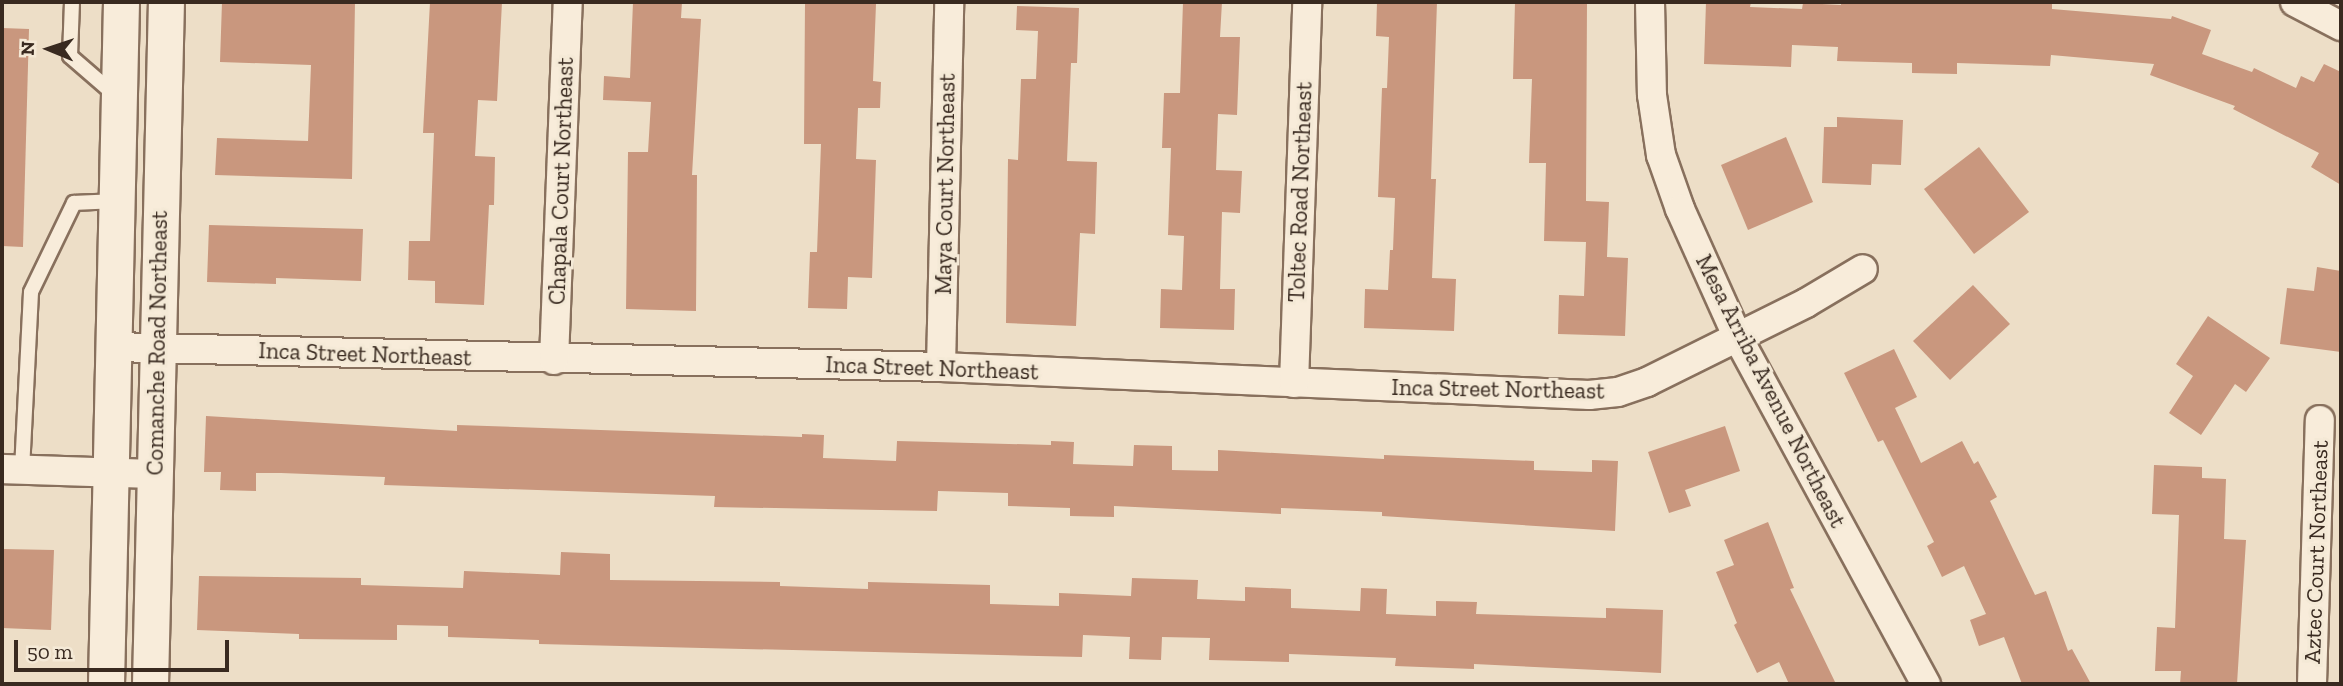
<!DOCTYPE html>
<style>
body{margin:0}
#map{position:relative;width:2343px;height:686px;overflow:hidden;background:#eddec7;font-family:"Zilla Slab",serif}
div>[style]{position:absolute}
.building>*{inset:0;background:#c9977e}
.roads{filter:drop-shadow(2px 0 #88705d) drop-shadow(-2px 0 #88705d) drop-shadow(0 2px #88705d) drop-shadow(0 -2px #88705d)}
.service>*{height:14px;margin:-7px;padding:0 7px;transform-origin:7px;border-radius:7px;background:#f8ecda}
.minor>*{height:28px;margin:-14px;padding:0 14px;transform-origin:14px;border-radius:14px;background:#f8ecda}
.tertiary>*{height:35px;margin:-17.5px;padding:0 17.5px;transform-origin:17.5px;border-radius:17.5px;background:#f8ecda}
span{translate:-50% -50%;white-space:nowrap;text-align:center;line-height:1.15;-webkit-text-stroke:6px #f4e9d6;paint-order:stroke}
.street-label{font-size:23px;color:#392a20}
.frame{position:absolute;inset:0;border:4px solid #392a20;pointer-events:none}
.north{position:absolute;left:14px;top:14px;width:70px;height:70px;-webkit-text-stroke:5px #f4e9d6;paint-order:stroke;rotate:272deg;font-size:19px;font-weight:700;line-height:28px;text-align:center;color:#392a20}
.north::after{content:'';display:block;margin:auto;width:24px;height:32px;background:#392a20;clip-path:polygon(50% 0,100% 100%,50% 72%,0 100%)}
.scale{position:absolute;left:14px;top:640px;width:215px;height:32px;box-sizing:border-box;border:4px solid #392a20;border-top:0;padding-left:9px;font-size:21px;line-height:24px;white-space:nowrap;color:#392a20;-webkit-text-stroke:5px #f4e9d6;paint-order:stroke}
</style>
<div id="map">
<div class="building">
<div style="clip-path:polygon(222px 2px,355px 2px,352px 179px,215px 175px,217px 138px,308px 141px,311px 65px,220px 62px)"></div>
<div style="clip-path:polygon(430px 2px,502px 2px,497px 101px,478px 100px,475px 156px,495px 157px,494px 205px,489px 205px,484px 305px,435px 303px,435px 281px,408px 280px,409px 241px,430px 241px,434px 133px,423px 133px)"></div>
<div style="clip-path:polygon(633px 2px,682px 2px,681px 18px,701px 19px,692px 175px,697px 175px,696px 311px,626px 309px,628px 152px,648px 152px,651px 102px,603px 100px,604px 76px,630px 78px)"></div>
<div style="clip-path:polygon(805px 2px,876px 4px,873px 81px,881px 82px,880px 108px,858px 108px,856px 159px,876px 160px,872px 278px,848px 277px,847px 309px,808px 308px,810px 252px,817px 252px,821px 144px,804px 144px)"></div>
<div style="clip-path:polygon(1183px 2px,1222px 2px,1220px 37px,1240px 37px,1237px 115px,1218px 114px,1216px 170px,1242px 171px,1240px 213px,1222px 212px,1220px 289px,1235px 289px,1234px 330px,1160px 328px,1161px 289px,1182px 290px,1184px 236px,1168px 235px,1171px 148px,1162px 148px,1164px 93px,1180px 93px)"></div>
<div style="clip-path:polygon(1377px 2px,1437px 2px,1431px 179px,1436px 179px,1432px 278px,1456px 279px,1454px 331px,1364px 328px,1365px 289px,1388px 290px,1390px 250px,1393px 250px,1395px 198px,1378px 197px,1382px 88px,1387px 88px,1389px 37px,1376px 36px)"></div>
<div style="clip-path:polygon(1515px 2px,1587px 2px,1586px 201px,1609px 202px,1607px 257px,1628px 258px,1625px 336px,1558px 334px,1559px 295px,1584px 296px,1586px 242px,1544px 241px,1546px 163px,1529px 163px,1532px 79px,1513px 79px)"></div>
<div style="clip-path:polygon(1706px 2px,1751px 2px,1750px 7px,1802px 9px,1803px 3px,1841px 5px,1841px 2px,2052px 2px,2052px 9px,2171px 19px,2172px 16px,2211px 30px,2202px 54px,2252px 72px,2254px 68px,2296px 88px,2301px 76px,2314px 82px,2324px 64px,2341px 72px,2341px 185px,2311px 167px,2319px 153px,2233px 109px,2235px 106px,2150px 75px,2154px 64px,2051px 55px,2050px 66px,1957px 63px,1957px 74px,1912px 73px,1912px 63px,1837px 61px,1838px 47px,1792px 45px,1791px 67px,1704px 64px)"></div>
<div style="clip-path:polygon(1017px 6px,1079px 8px,1077px 63px,1071px 63px,1067px 161px,1097px 162px,1095px 234px,1080px 233px,1076px 326px,1006px 323px,1008px 159px,1018px 160px,1021px 79px,1036px 79px,1038px 31px,1016px 30px)"></div>
<div style="clip-path:polygon(2px 28px,29px 29px,23px 247px,2px 246px)"></div>
<div style="clip-path:polygon(1837px 117px,1903px 120px,1901px 165px,1872px 164px,1871px 185px,1822px 183px,1824px 127px,1837px 127px)"></div>
<div style="clip-path:polygon(1786px 137px,1813px 202px,1748px 230px,1721px 165px)"></div>
<div style="clip-path:polygon(1979px 147px,2029px 212px,1974px 254px,1924px 189px)"></div>
<div style="clip-path:polygon(209px 225px,363px 229px,361px 281px,276px 278px,276px 284px,207px 282px)"></div>
<div style="clip-path:polygon(2317px 267px,2341px 271px,2341px 352px,2280px 344px,2287px 288px,2314px 291px)"></div>
<div style="clip-path:polygon(1973px 285px,2010px 324px,1950px 380px,1913px 341px)"></div>
<div style="clip-path:polygon(2208px 316px,2270px 358px,2246px 392px,2235px 384px,2201px 435px,2169px 413px,2193px 376px,2176px 364px)"></div>
<div style="clip-path:polygon(1894px 349px,1917px 397px,1895px 408px,1921px 463px,1962px 441px,1974px 464px,1978px 461px,1997px 497px,1990px 501px,2035px 595px,2046px 591px,2068px 651px,2072px 649px,2091px 684px,2022px 684px,2004px 637px,1979px 646px,1970px 620px,1986px 614px,1964px 566px,1942px 577px,1927px 546px,1934px 542px,1883px 440px,1878px 442px,1844px 373px)"></div>
<div style="clip-path:polygon(206px 416px,457px 431px,457px 425px,802px 437px,802px 434px,824px 435px,823px 458px,896px 461px,897px 441px,1051px 445px,1051px 441px,1074px 442px,1073px 464px,1133px 466px,1134px 445px,1172px 446px,1172px 470px,1218px 471px,1218px 450px,1384px 459px,1384px 455px,1534px 461px,1534px 470px,1592px 472px,1592px 460px,1618px 461px,1615px 531px,1382px 516px,1382px 512px,1281px 508px,1281px 514px,1114px 506px,1114px 517px,1070px 516px,1070px 508px,1008px 506px,1008px 493px,938px 491px,937px 511px,714px 507px,715px 496px,384px 485px,385px 477px,281px 473px,256px 473px,256px 491px,220px 490px,221px 472px,204px 472px)"></div>
<div style="clip-path:polygon(1725px 426px,1740px 471px,1685px 490px,1691px 506px,1669px 513px,1648px 452px)"></div>
<div style="clip-path:polygon(2154px 465px,2202px 467px,2202px 478px,2226px 479px,2224px 539px,2246px 540px,2237px 684px,2180px 684px,2181px 671px,2155px 671px,2157px 627px,2175px 628px,2179px 515px,2152px 514px)"></div>
<div style="clip-path:polygon(1768px 522px,1794px 588px,1790px 589px,1836px 684px,1789px 684px,1779px 662px,1757px 673px,1734px 625px,1737px 623px,1716px 572px,1734px 565px,1724px 540px)"></div>
<div style="clip-path:polygon(2px 549px,54px 550px,51px 630px,2px 628px)"></div>
<div style="clip-path:polygon(561px 552px,610px 554px,610px 580px,780px 582px,780px 586px,868px 589px,868px 582px,990px 585px,990px 604px,1059px 606px,1059px 593px,1131px 596px,1132px 578px,1198px 580px,1197px 599px,1245px 601px,1245px 587px,1291px 589px,1291px 608px,1360px 611px,1361px 588px,1387px 589px,1386px 614px,1436px 616px,1436px 601px,1477px 602px,1476px 614px,1606px 618px,1606px 608px,1663px 610px,1661px 673px,1474px 664px,1474px 669px,1395px 666px,1396px 658px,1289px 654px,1289px 662px,1209px 660px,1210px 638px,1162px 637px,1161px 660px,1129px 659px,1130px 637px,1083px 635px,1082px 657px,539px 644px,539px 640px,448px 637px,448px 626px,397px 625px,397px 640px,299px 639px,299px 634px,197px 630px,199px 576px,361px 578px,361px 585px,463px 588px,464px 571px,560px 575px)"></div>
</div>
<div class="roads">
<div class="service">
<div style="left:72px;top:2px;width:54px;rotate:92.1deg"></div>
<div style="left:70px;top:56px;width:60px;rotate:40.9deg"></div>
<div style="left:22px;top:470px;width:178px;rotate:-87.1deg"></div>
<div style="left:31px;top:292px;width:99px;rotate:-64.2deg"></div>
<div style="left:74px;top:203px;width:42px;rotate:-2.7deg"></div>
</div>
<div class="minor">
<div style="left:1650px;top:2px;width:93px;rotate:88.8deg"></div>
<div style="left:1652px;top:95px;width:61px;rotate:81.5deg"></div>
<div style="left:1661px;top:155px;width:57px;rotate:70.6deg"></div>
<div style="left:1680px;top:209px;width:141px;rotate:65.8deg"></div>
<div style="left:1738px;top:338px;width:394px;rotate:61.5deg"></div>
<div style="left:2295px;top:2px;width:52px;rotate:27.6deg"></div>
<div style="left:113px;top:347px;width:828px;rotate:1.38deg"></div>
<div style="left:941px;top:367px;width:649px;rotate:2.47deg"></div>
<div style="left:1589px;top:395px;width:29px;rotate:-6deg"></div>
<div style="left:1618px;top:392px;width:31px;rotate:-19deg"></div>
<div style="left:1647px;top:382px;width:178px;rotate:-26.4deg"></div>
<div style="left:1806px;top:303px;width:66px;rotate:-30.8deg"></div>
<div style="left:554px;top:360px;width:358px;rotate:-87.8deg"></div>
<div style="left:941px;top:367px;width:365px;rotate:-88.7deg"></div>
<div style="left:1294px;top:383px;width:381px;rotate:-88deg"></div>
<div style="left:2px;top:469px;width:152px;rotate:1.9deg"></div>
<div style="left:2312px;top:684px;width:264px;rotate:-88.3deg"></div>
</div>
<div class="tertiary">
<div style="left:106px;top:684px;width:682px;rotate:-88.74deg"></div>
<div style="left:150px;top:684px;width:682px;rotate:-88.66deg"></div>
</div>
</div>
<div class="street-label">
<span style="left:561px;top:181px;rotate:-88deg">Chapala Court Northeast</span>
<span style="left:945px;top:184px;rotate:-89deg">Maya Court Northeast</span>
<span style="left:1300px;top:192px;rotate:-88deg">Toltec Road Northeast</span>
<span style="left:157px;top:343px;rotate:-89deg">Comanche Road Northeast</span>
<span style="left:365px;top:354px;rotate:2deg">Inca Street Northeast</span>
<span style="left:932px;top:368px;rotate:2deg">Inca Street Northeast</span>
<span style="left:1498px;top:389px;rotate:1deg">Inca Street Northeast</span>
<span style="left:1771px;top:391px;rotate:63deg">Mesa Arriba Avenue Northeast</span>
<span style="left:2316px;top:552px;rotate:-88deg">Aztec Court Northeast</span>
</div>
<div class="frame"></div>
<div class="north">N</div>
<div class="scale">50 m</div>
</div>
